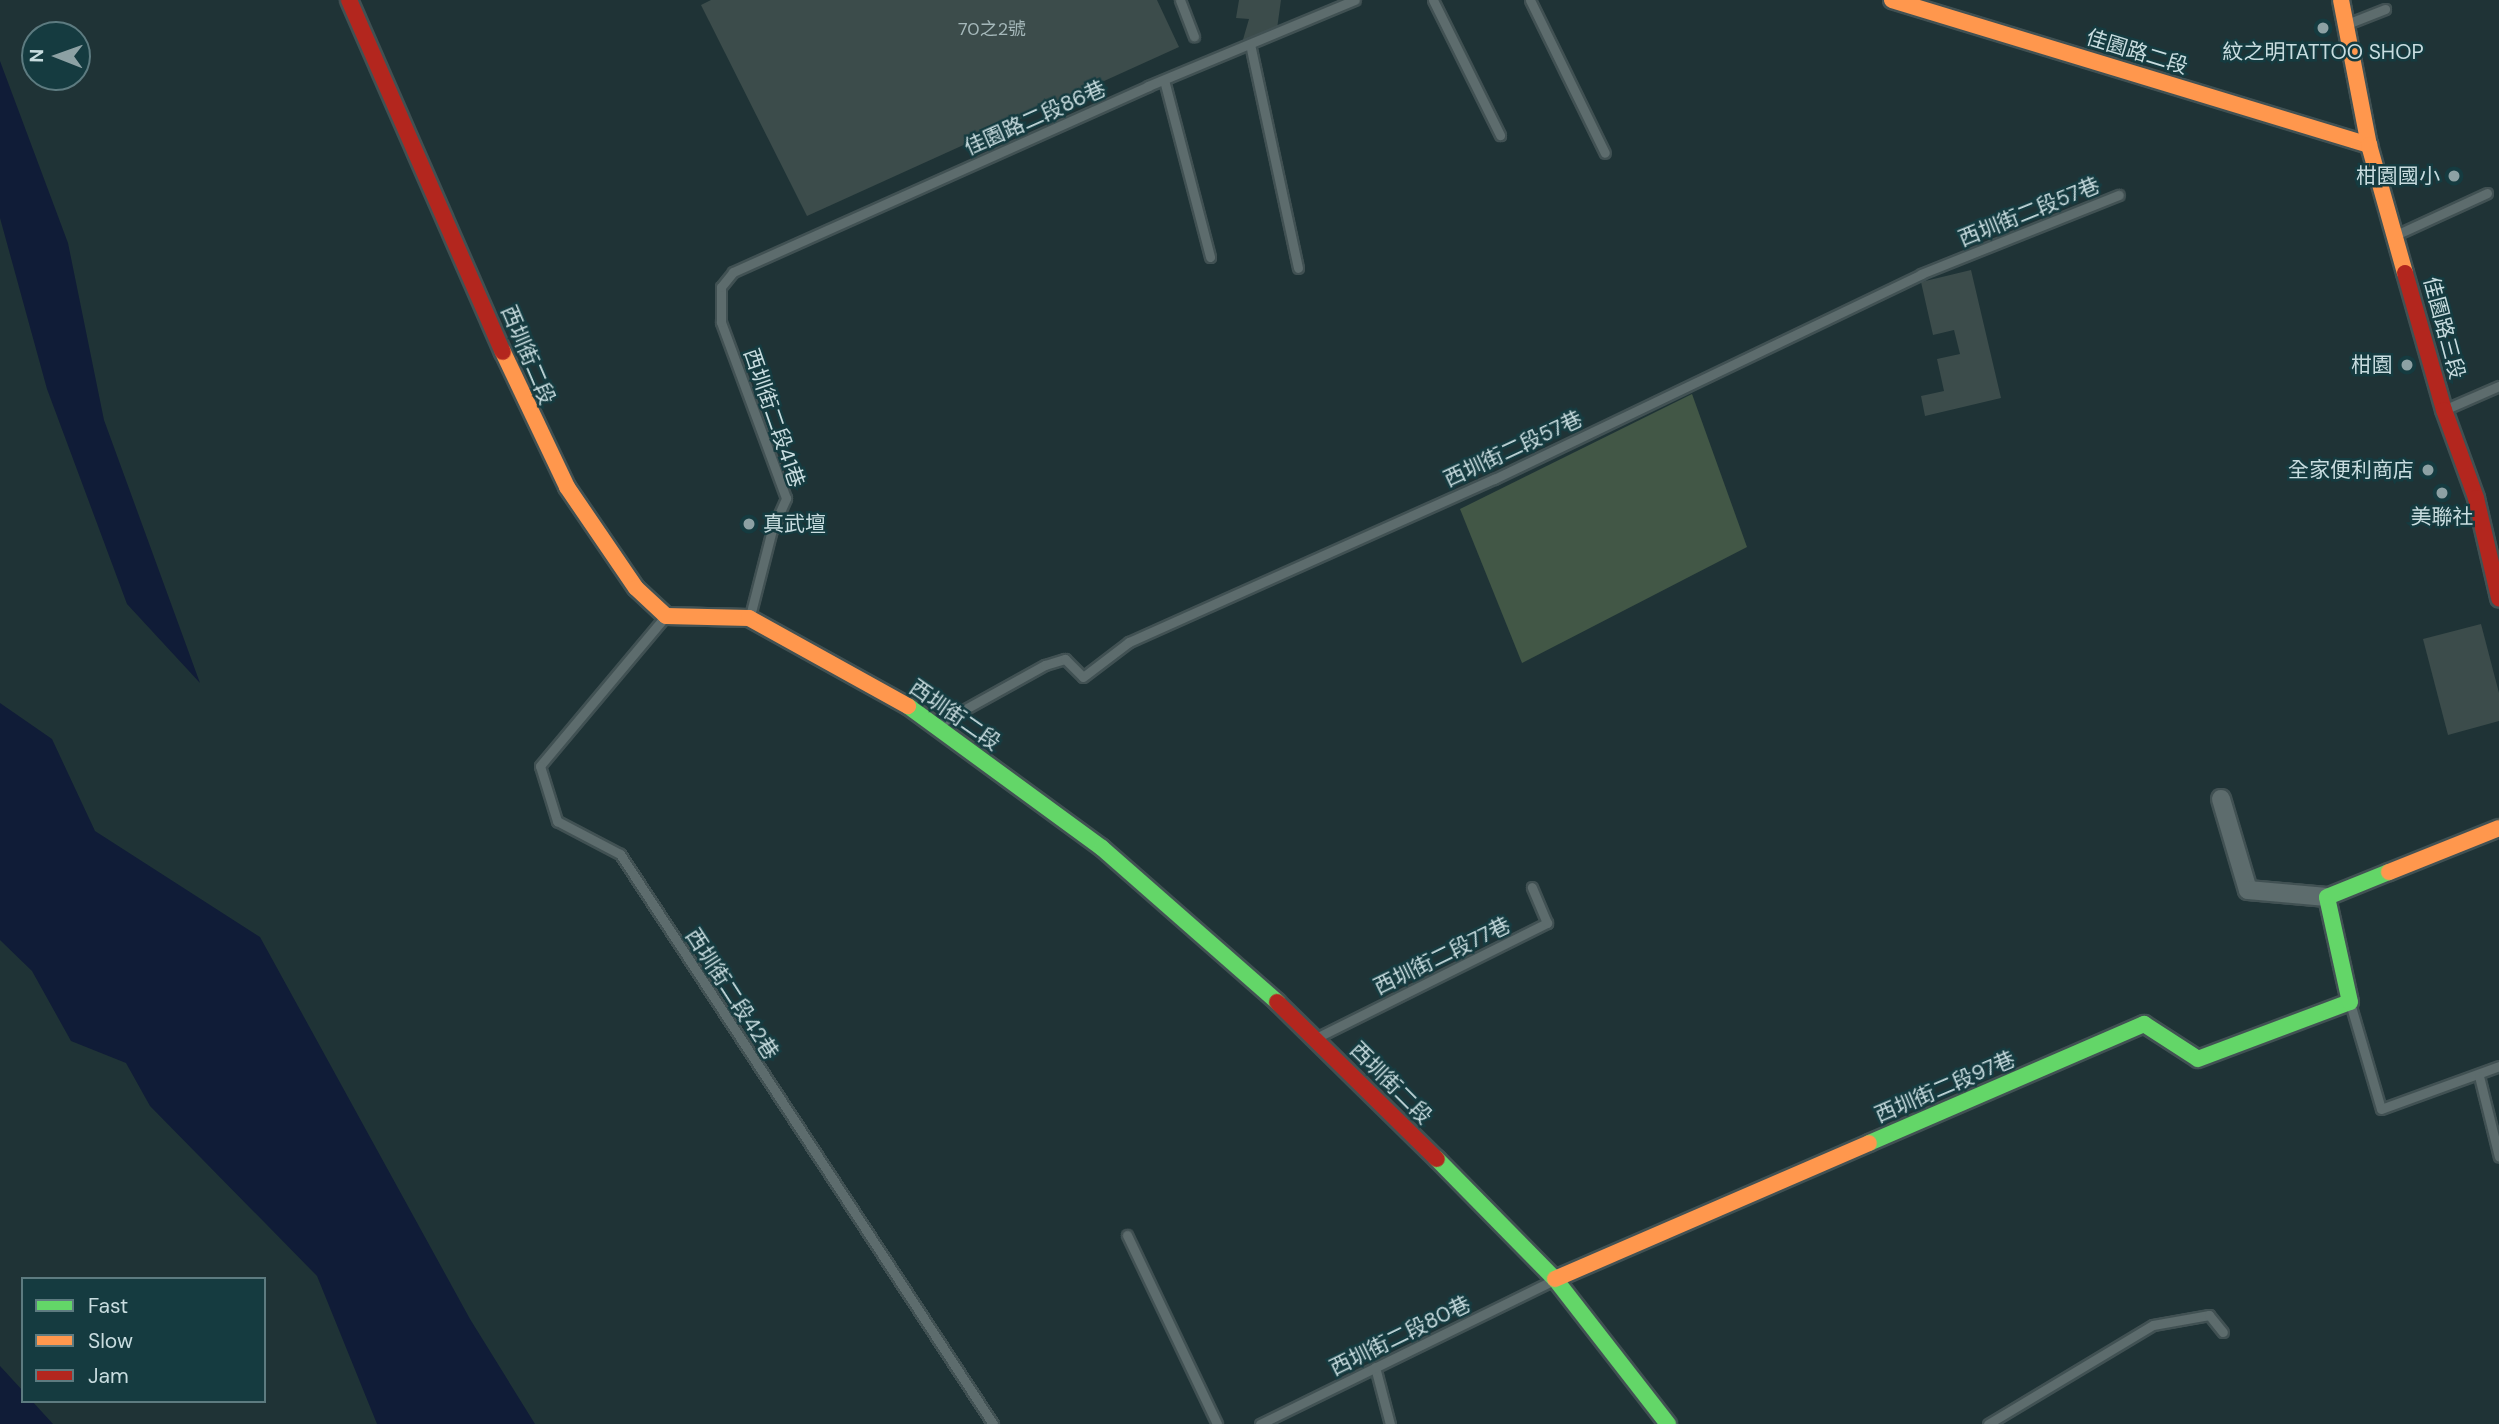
<!DOCTYPE html>
<meta charset="utf-8">
<style>
body{margin:0}
#map{position:relative;width:2499px;height:1424px;overflow:hidden;background:#1f3336;font-family:"DM Sans","Noto Sans TC",sans-serif}
div>[style]{position:absolute}
.green>*{inset:0;background:#425746}
.water>*{inset:0;background:#101c37}
.building>*{inset:0;background:#3c4c4b}
.roads{filter:drop-shadow(2px 0 #415153) drop-shadow(-2px 0 #415153) drop-shadow(0 2px #415153) drop-shadow(0 -2px #415153)}
.lane>*{height:9px;margin:-4.5px;padding:0 4.5px;transform-origin:4.5px;border-radius:4.5px;background:#5d6c6d}
.street>*{height:18px;margin:-9px;padding:0 9px;transform-origin:9px;border-radius:9px;background:#5d6c6d}
.fast>*{height:16px;margin:-8px;padding:0 8px;transform-origin:8px;border-radius:8px;background:#63d668}
.slow>*{height:16px;margin:-8px;padding:0 8px;transform-origin:8px;border-radius:8px;background:#ff974d}
.jam>*{height:16px;margin:-8px;padding:0 8px;transform-origin:8px;border-radius:8px;background:#b3261e}
.dots>*{width:19px;height:19px;translate:-50% -50%;box-sizing:border-box;border:4px solid #153b40;border-radius:50%}
span{translate:-50% -50%;white-space:nowrap;text-align:center;line-height:1.15;-webkit-text-stroke:5px #153b40;paint-order:stroke}
.number-label{font-size:18px;color:#a5b8ba}
.number-label span{-webkit-text-stroke-width:0}
.street-label{font-size:21px;color:#c8dcdf}
.poi-label{font-size:21px;color:#c8dcdf}
.right{translate:-100% -50%;text-align:right}
.left{translate:0 -50%;text-align:left}
.legend{position:absolute;left:21px;top:1277px;width:245px;height:126px;box-sizing:border-box;background:#153b40;border:2px solid #5d7b80;margin:0;padding:9px 12px;list-style:none;font-size:21px;color:#c8dcdf}
.legend li{display:flex;align-items:center;gap:14px;height:35px}
.legend b{width:35px;border:2px solid #5d7b80}
.north{position:absolute;left:21px;top:21px;width:70px;height:70px;box-sizing:border-box;background:#153b40;border:2px solid #5d7b80;border-radius:50%;rotate:271deg;font-size:19px;font-weight:700;line-height:28px;text-align:center;color:#c8dcdf}
.north::after{content:'';display:block;margin:auto;width:24px;height:32px;background:#8da1a4;clip-path:polygon(50% 0,100% 100%,50% 72%,0 100%)}
</style>
<div id="map">
<div class="green">
<div style="clip-path:polygon(1692px 394px,1747px 547px,1522px 663px,1460px 509px)"></div>
</div>
<div class="water">
<div style="clip-path:polygon(0 61px,68px 243px,104px 420px,200px 683px,127px 604px,47px 389px,0 218px)"></div>
<div style="clip-path:polygon(0 703px,52px 739px,95px 831px,260px 937px,470px 1319px,535px 1424px,377px 1424px,317px 1276px,150px 1106px,126px 1063px,71px 1041px,32px 971px,0 940px)"></div>
<div style="clip-path:polygon(0 1366px,23px 1391px,23px 1401px,32px 1401px,53px 1424px,0 1424px)"></div>
</div>
<div class="building">
<div style="clip-path:polygon(711px 0,1157px 0,1179px 47px,807px 216px,701px 5px)"></div>
<div style="clip-path:polygon(1239px 0,1281px 0,1277px 29px,1242px 43px,1249px 19px,1236px 18px)"></div>
<div style="clip-path:polygon(1971px 270px,2001px 398px,1925px 416px,1921px 396px,1944px 391px,1937px 359px,1960px 354px,1954px 330px,1933px 335px,1921px 282px)"></div>
<div style="clip-path:polygon(2481px 624px,2499px 693px,2499px 721px,2448px 735px,2423px 639px)"></div>
</div>
<div class="roads">
<div class="lane">
<div style="left:1180px;top:0;width:39px;rotate:69deg"></div>
<div style="left:1433px;top:0;width:151px;rotate:63.6deg"></div>
<div style="left:1530px;top:0;width:170px;rotate:63.9deg"></div>
<div style="left:2347px;top:24px;width:41px;rotate:-21.5deg"></div>
<div style="left:1250px;top:44px;width:229px;rotate:77.9deg"></div>
<div style="left:1164px;top:80px;width:183px;rotate:75.4deg"></div>
<div style="left:2398px;top:234px;width:98px;rotate:-24.7deg"></div>
<div style="left:2446px;top:409px;width:58px;rotate:-23.5deg"></div>
<div style="left:750px;top:616px;width:89px;rotate:-75.7deg"></div>
<div style="left:772px;top:530px;width:35px;rotate:-66deg"></div>
<div style="left:786px;top:498px;width:188px;rotate:-110.3deg"></div>
<div style="left:721px;top:322px;width:35px;rotate:-90deg"></div>
<div style="left:721px;top:287px;width:19px;rotate:-51deg"></div>
<div style="left:733px;top:272px;width:455px;rotate:-24.1deg"></div>
<div style="left:1148px;top:86px;width:224px;rotate:-22.6deg"></div>
<div style="left:664px;top:618px;width:193px;rotate:130deg"></div>
<div style="left:540px;top:766px;width:58px;rotate:72.8deg"></div>
<div style="left:557px;top:821px;width:71px;rotate:27.6deg"></div>
<div style="left:620px;top:854px;width:681px;rotate:56.8deg"></div>
<div style="left:942px;top:722px;width:118px;rotate:-29deg"></div>
<div style="left:1045px;top:665px;width:21px;rotate:-17deg"></div>
<div style="left:1065px;top:659px;width:25px;rotate:45deg"></div>
<div style="left:1083px;top:677px;width:58px;rotate:-37.3deg"></div>
<div style="left:1129px;top:642px;width:400px;rotate:-24.1deg"></div>
<div style="left:1494px;top:479px;width:474px;rotate:-25.6deg"></div>
<div style="left:1921px;top:274px;width:213px;rotate:-21.8deg"></div>
<div style="left:2350px;top:1003px;width:110px;rotate:73.7deg"></div>
<div style="left:2381px;top:1109px;width:126px;rotate:-20deg"></div>
<div style="left:1320px;top:1036px;width:254px;rotate:-26.5deg"></div>
<div style="left:1547px;top:923px;width:39px;rotate:-113deg"></div>
<div style="left:2479px;top:1076px;width:83px;rotate:76.1deg"></div>
<div style="left:1127px;top:1235px;width:209px;rotate:64.5deg"></div>
<div style="left:1375px;top:1367px;width:59px;rotate:75.3deg"></div>
<div style="left:1260px;top:1424px;width:327px;rotate:-26.1deg"></div>
<div style="left:1988px;top:1424px;width:192px;rotate:-31deg"></div>
<div style="left:2153px;top:1325px;width:57px;rotate:-10.1deg"></div>
<div style="left:2209px;top:1315px;width:22px;rotate:51deg"></div>
</div>
<div class="street">
<div style="left:2221px;top:799px;width:95px;rotate:73.5deg"></div>
<div style="left:2248px;top:890px;width:79px;rotate:5.1deg"></div>
</div>
<div class="fast">
<div style="left:908px;top:706px;width:240px;rotate:36.2deg"></div>
<div style="left:1102px;top:848px;width:233px;rotate:41.3deg"></div>
<div style="left:1869px;top:1143px;width:300px;rotate:-23.4deg"></div>
<div style="left:2144px;top:1024px;width:64px;rotate:32.9deg"></div>
<div style="left:2198px;top:1059px;width:162px;rotate:-20.6deg"></div>
<div style="left:2350px;top:1002px;width:107px;rotate:-102.4deg"></div>
<div style="left:2327px;top:897px;width:67px;rotate:-22deg"></div>
<div style="left:1437px;top:1159px;width:168px;rotate:45.5deg"></div>
<div style="left:1555px;top:1279px;width:184px;rotate:52.1deg"></div>
</div>
<div class="slow">
<div style="left:1892px;top:0;width:499px;rotate:16.9deg"></div>
<div style="left:2341px;top:0;width:148px;rotate:79.1deg"></div>
<div style="left:2369px;top:145px;width:133px;rotate:74.3deg"></div>
<div style="left:503px;top:352px;width:149px;rotate:64.6deg"></div>
<div style="left:567px;top:487px;width:122px;rotate:55.7deg"></div>
<div style="left:636px;top:588px;width:41px;rotate:43deg"></div>
<div style="left:666px;top:616px;width:83px;rotate:1.4deg"></div>
<div style="left:749px;top:618px;width:182px;rotate:29deg"></div>
<div style="left:2389px;top:872px;width:118px;rotate:-21.8deg"></div>
<div style="left:1555px;top:1279px;width:342px;rotate:-23.4deg"></div>
</div>
<div class="jam">
<div style="left:349px;top:0;width:384px;rotate:66.4deg"></div>
<div style="left:2405px;top:273px;width:142px;rotate:74.1deg"></div>
<div style="left:2444px;top:410px;width:94px;rotate:70deg"></div>
<div style="left:2476px;top:498px;width:103px;rotate:77deg"></div>
<div style="left:1277px;top:1002px;width:224px;rotate:44.5deg"></div>
</div>
</div>
<div class="dots">
<div style="left:2323px;top:28px;background:#8da1a4"></div>
<div style="left:2454px;top:176px;background:#8da1a4"></div>
<div style="left:2407px;top:365px;background:#8da1a4"></div>
<div style="left:2428px;top:470px;background:#8da1a4"></div>
<div style="left:2442px;top:493px;background:#8da1a4"></div>
<div style="left:749px;top:524px;background:#8da1a4"></div>
</div>
<div class="number-label">
<span style="left:992px;top:29px">70之2號</span>
</div>
<div class="street-label">
<span style="left:2137px;top:52px;rotate:17deg">佳園路二段</span>
<span style="left:1035px;top:118px;rotate:-24deg">佳園路二段86巷</span>
<span style="left:2029px;top:212px;rotate:-22deg">西圳街二段57巷</span>
<span style="left:2444px;top:328px;rotate:75deg">佳園路三段</span>
<span style="left:528px;top:355px;rotate:67deg">西圳街二段</span>
<span style="left:774px;top:418px;rotate:71deg">西圳街二段41巷</span>
<span style="left:1513px;top:449px;rotate:-25deg">西圳街二段57巷</span>
<span style="left:955px;top:715px;rotate:35deg">西圳街二段</span>
<span style="left:1442px;top:956px;rotate:-26deg">西圳街二段77巷</span>
<span style="left:732px;top:994px;rotate:57deg">西圳街二段42巷</span>
<span style="left:1391px;top:1083px;rotate:45deg">西圳街二段</span>
<span style="left:1945px;top:1087px;rotate:-23deg">西圳街二段97巷</span>
<span style="left:1400px;top:1336px;rotate:-26deg">西圳街二段80巷</span>
</div>
<div class="poi-label">
<span style="left:2323px;top:52px">紋之明TATTOO SHOP</span>
<span class="right" style="left:2440px;top:176px">柑園國小</span>
<span class="right" style="left:2393px;top:365px">柑園</span>
<span class="right" style="left:2414px;top:470px">全家便利商店</span>
<span style="left:2442px;top:517px">美聯社</span>
<span class="left" style="left:763px;top:524px">真武壇</span>
</div>
<ul class="legend">
<li><b style="height:9px;background:#63d668"></b>Fast</li>
<li><b style="height:9px;background:#ff974d"></b>Slow</li>
<li><b style="height:9px;background:#b3261e"></b>Jam</li>
</ul>
<div class="north">N</div>
</div>
